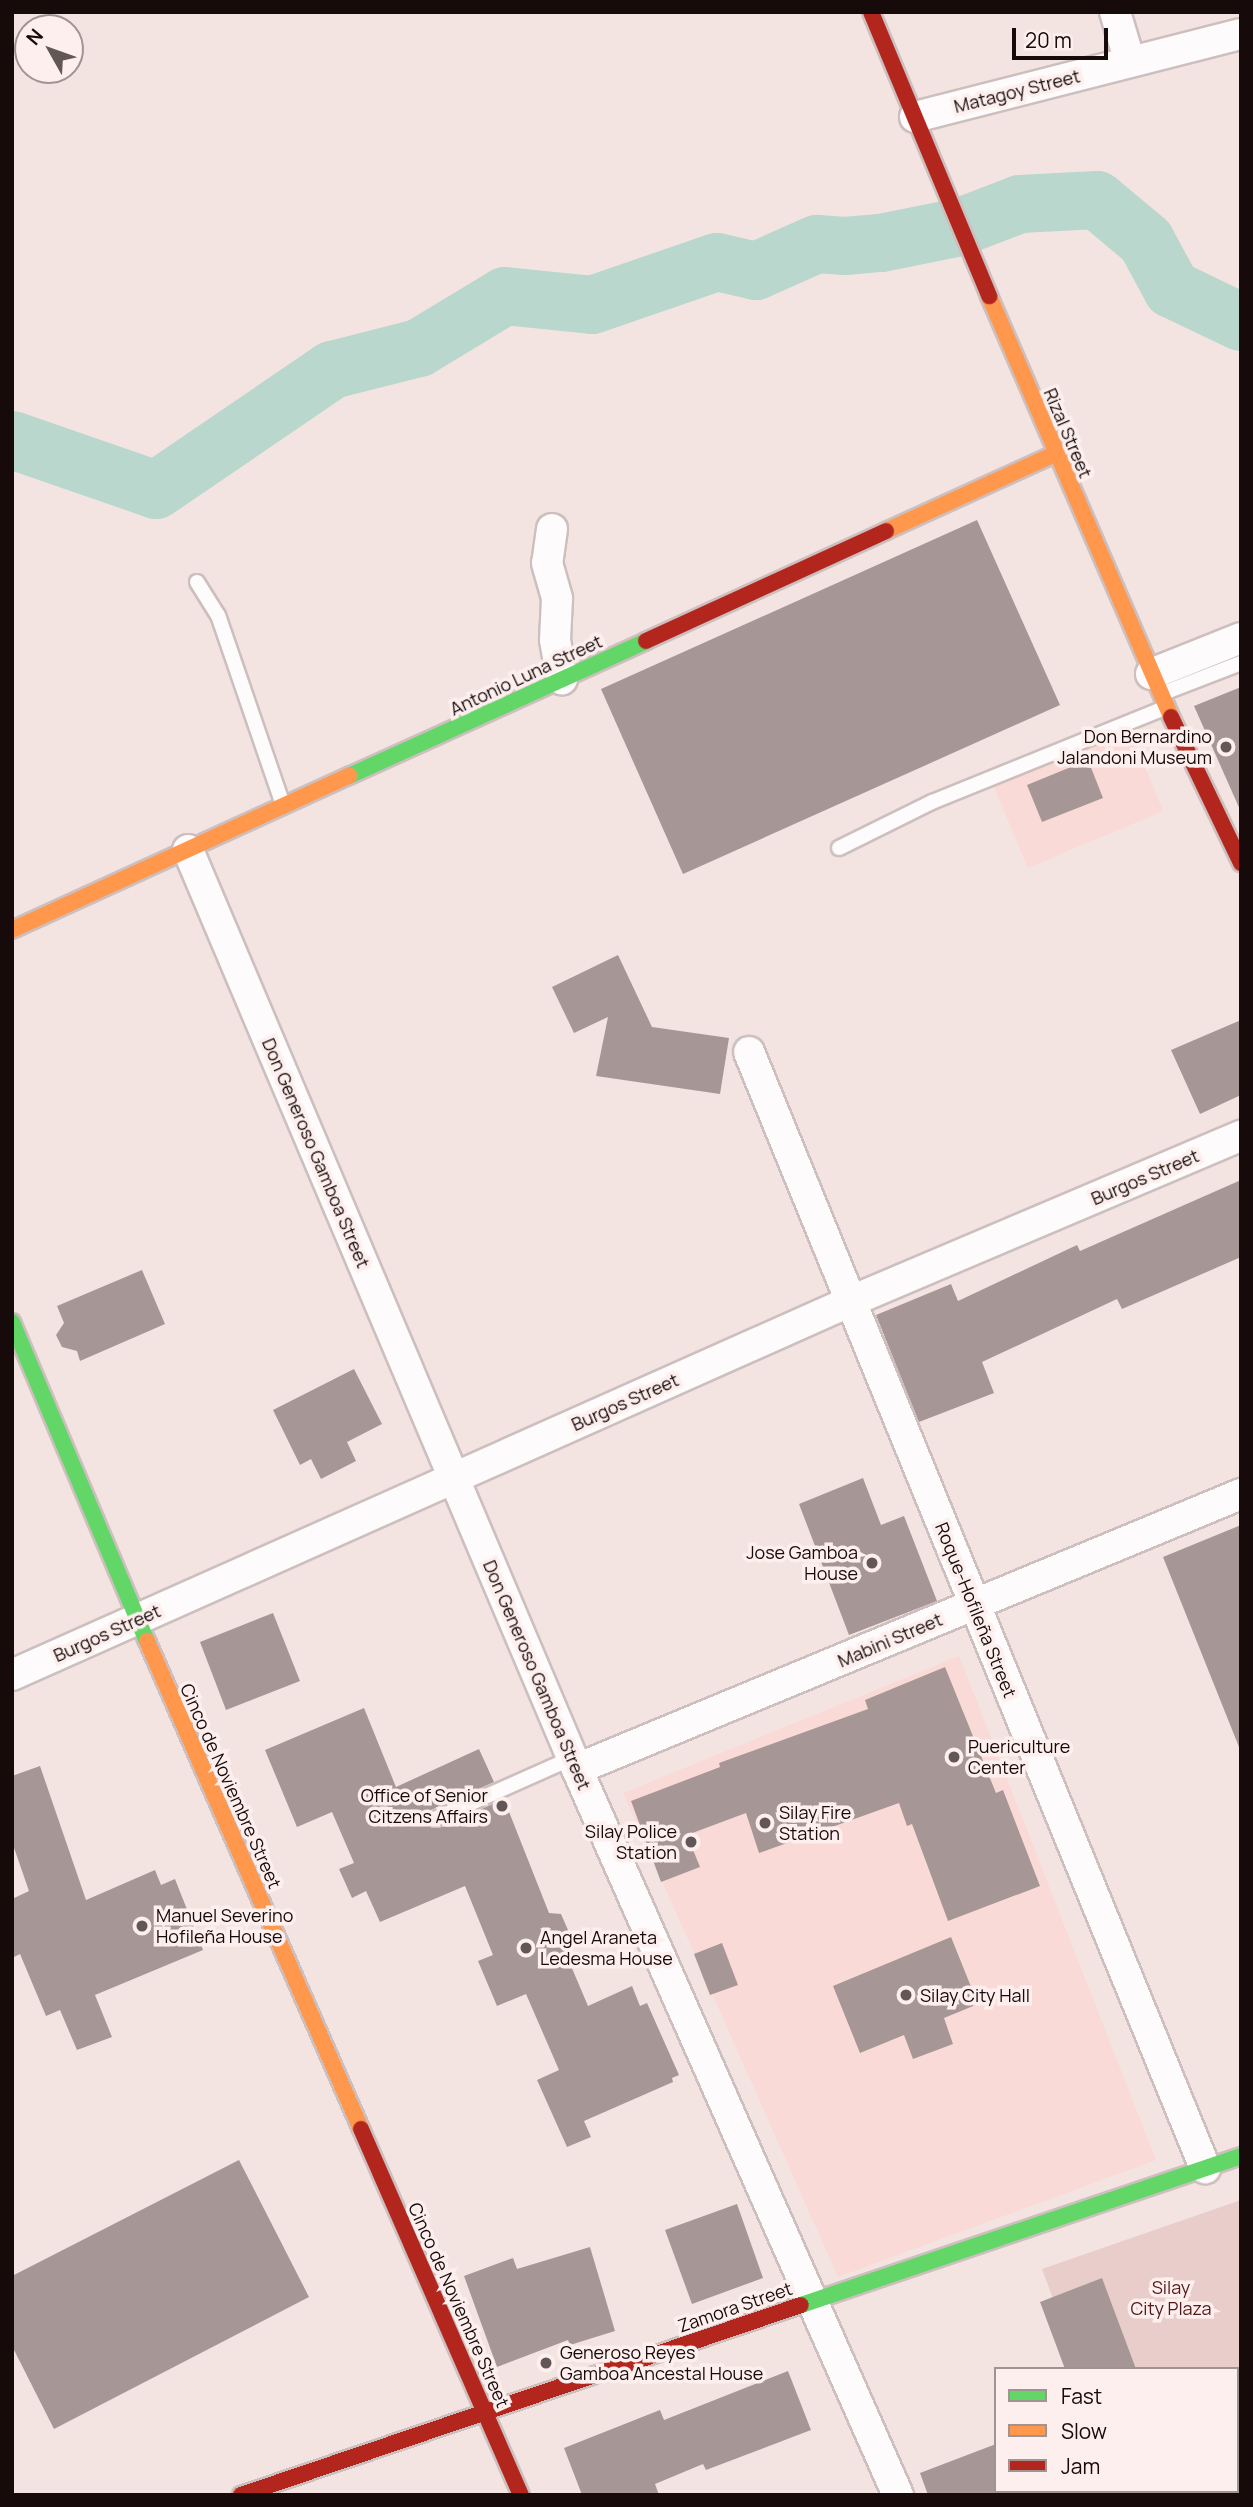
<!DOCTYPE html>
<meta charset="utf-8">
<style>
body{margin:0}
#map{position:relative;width:1253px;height:2507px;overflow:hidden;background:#f3e4e2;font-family:Manrope,sans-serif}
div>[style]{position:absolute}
.built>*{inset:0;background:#f9dad7}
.green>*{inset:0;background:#e8cdcb}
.river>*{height:58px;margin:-29px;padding:0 29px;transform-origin:29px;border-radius:29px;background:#b9d7cc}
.building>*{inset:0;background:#a69796}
.roads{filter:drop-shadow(2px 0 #ccbfbe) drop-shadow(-2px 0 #ccbfbe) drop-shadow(0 2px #ccbfbe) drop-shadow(0 -2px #ccbfbe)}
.lane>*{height:14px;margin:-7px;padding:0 7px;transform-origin:7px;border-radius:7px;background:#fdfbfb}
.street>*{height:30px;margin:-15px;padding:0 15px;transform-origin:15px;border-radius:15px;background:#fdfbfb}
.fast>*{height:16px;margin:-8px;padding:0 8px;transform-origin:8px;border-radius:8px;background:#63d668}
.slow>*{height:16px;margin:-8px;padding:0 8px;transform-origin:8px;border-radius:8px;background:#ff974d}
.jam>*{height:16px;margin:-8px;padding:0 8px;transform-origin:8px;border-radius:8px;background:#b3261e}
.dots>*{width:19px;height:19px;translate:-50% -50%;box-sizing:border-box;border:4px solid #fdefed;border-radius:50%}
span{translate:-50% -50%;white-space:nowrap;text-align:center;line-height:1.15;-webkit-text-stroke:7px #fdefed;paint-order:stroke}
.street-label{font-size:18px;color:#160a0a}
.poi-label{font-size:18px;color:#160a0a}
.right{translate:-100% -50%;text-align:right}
.left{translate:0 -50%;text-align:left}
.park-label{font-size:18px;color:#531a1a}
.frame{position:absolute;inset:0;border:14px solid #160a0a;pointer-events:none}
.legend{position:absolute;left:994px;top:2367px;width:245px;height:126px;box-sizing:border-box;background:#fdefed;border:2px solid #a19392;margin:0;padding:9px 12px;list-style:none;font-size:21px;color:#160a0a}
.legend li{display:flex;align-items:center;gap:14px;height:35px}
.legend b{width:35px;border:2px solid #a19392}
.north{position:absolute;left:14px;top:14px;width:70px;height:70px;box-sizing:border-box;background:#fdefed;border:2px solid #a19392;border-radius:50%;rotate:310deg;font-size:19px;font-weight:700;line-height:28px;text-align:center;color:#160a0a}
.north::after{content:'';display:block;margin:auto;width:24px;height:32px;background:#635656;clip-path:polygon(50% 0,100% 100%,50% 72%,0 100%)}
.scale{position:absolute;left:1012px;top:28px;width:96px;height:32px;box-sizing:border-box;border:4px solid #160a0a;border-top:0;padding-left:9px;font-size:21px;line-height:24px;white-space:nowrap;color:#160a0a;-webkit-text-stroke:5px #fdefed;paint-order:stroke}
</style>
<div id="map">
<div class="built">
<div style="clip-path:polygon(1128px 725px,1163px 811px,1028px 868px,992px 782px)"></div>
<div style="clip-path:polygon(959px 1656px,1156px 2160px,838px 2277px,623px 1793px)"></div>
</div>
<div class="green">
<div style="clip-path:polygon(1241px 2200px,1241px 2495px,1127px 2495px,1126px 2491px,1237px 2491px,1237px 2369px,1079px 2369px,1042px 2269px)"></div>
</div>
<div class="river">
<div style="left:12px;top:440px;width:152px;rotate:19.1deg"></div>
<div style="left:156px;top:490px;width:213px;rotate:-34.3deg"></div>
<div style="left:332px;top:370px;width:90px;rotate:-14.2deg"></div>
<div style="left:419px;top:348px;width:100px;rotate:-31.2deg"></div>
<div style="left:505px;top:296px;width:87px;rotate:5.9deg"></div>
<div style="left:592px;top:305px;width:132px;rotate:-19deg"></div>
<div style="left:717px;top:262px;width:40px;rotate:13deg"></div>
<div style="left:756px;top:271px;width:67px;rotate:-23.9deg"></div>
<div style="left:817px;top:244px;width:28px;rotate:4deg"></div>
<div style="left:845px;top:246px;width:36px;rotate:-5deg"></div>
<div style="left:881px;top:243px;width:81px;rotate:-11.4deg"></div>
<div style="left:960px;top:227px;width:64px;rotate:-21deg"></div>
<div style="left:1020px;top:204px;width:77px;rotate:-3deg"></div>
<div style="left:1097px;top:200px;width:64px;rotate:39.9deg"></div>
<div style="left:1146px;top:241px;width:55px;rotate:61.6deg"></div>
<div style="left:1172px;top:289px;width:76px;rotate:25.6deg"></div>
</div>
<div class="building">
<div style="clip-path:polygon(977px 520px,1060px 705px,683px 874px,601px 689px)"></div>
<div style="clip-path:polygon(1241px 687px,1241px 812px,1194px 706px)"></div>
<div style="clip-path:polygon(1088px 760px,1103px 798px,1042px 822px,1027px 785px)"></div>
<div style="clip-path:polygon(618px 955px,652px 1027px,729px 1038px,720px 1094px,596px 1076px,608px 1017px,574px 1033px,552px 987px)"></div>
<div style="clip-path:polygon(1241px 1020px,1241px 1095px,1200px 1114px,1171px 1050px)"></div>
<div style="clip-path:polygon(1241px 1180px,1241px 1257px,1122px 1309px,1117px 1299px,982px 1362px,994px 1393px,919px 1422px,876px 1315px,951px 1284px,958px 1301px,1077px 1245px,1080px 1251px)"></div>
<div style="clip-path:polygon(142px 1270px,165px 1324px,80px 1361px,77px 1351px,62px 1347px,56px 1335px,64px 1323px,57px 1306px)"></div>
<div style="clip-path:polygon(354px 1369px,382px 1424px,347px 1442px,356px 1461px,321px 1479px,311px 1459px,300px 1465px,273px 1410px)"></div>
<div style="clip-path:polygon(863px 1478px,881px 1525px,904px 1516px,937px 1601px,849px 1635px,799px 1504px)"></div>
<div style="clip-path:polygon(1241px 1525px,1241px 1747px,1239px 1747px,1163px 1557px)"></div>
<div style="clip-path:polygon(273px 1613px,300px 1681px,226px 1710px,200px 1642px)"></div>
<div style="clip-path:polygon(945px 1667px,996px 1793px,1003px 1790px,1040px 1886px,948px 1921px,912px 1824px,907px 1826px,899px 1803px,759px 1853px,746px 1813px,687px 1835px,700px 1867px,661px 1882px,631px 1801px,720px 1767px,719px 1763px,868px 1709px,865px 1700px)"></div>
<div style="clip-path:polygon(364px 1708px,396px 1787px,479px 1749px,494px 1782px,431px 1810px,426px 1817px,427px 1824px,439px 1828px,504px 1799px,549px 1913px,561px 1914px,568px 1930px,560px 1940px,588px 2006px,632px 1986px,640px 2006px,647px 2003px,679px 2075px,672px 2078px,673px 2082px,584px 2121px,591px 2137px,567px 2147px,537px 2080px,559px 2070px,526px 1994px,497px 2006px,478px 1961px,493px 1955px,465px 1886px,380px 1922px,366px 1891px,352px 1898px,339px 1869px,354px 1863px,332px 1812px,297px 1827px,265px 1750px)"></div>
<div style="clip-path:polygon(40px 1766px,86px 1900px,155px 1870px,161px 1885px,175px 1879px,203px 1950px,95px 1995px,112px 2037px,77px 2050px,60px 2010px,46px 2016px,20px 1954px,12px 1958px,12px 1899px,29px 1891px,12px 1842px,12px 1776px)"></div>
<div style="clip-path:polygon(951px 1937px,978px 2004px,944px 2018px,953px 2044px,913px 2059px,904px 2035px,860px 2053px,833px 1986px)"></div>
<div style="clip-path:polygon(722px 1943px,738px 1985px,710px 1995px,694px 1954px)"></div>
<div style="clip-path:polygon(239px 2160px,309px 2297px,54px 2429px,12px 2346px,12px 2276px)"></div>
<div style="clip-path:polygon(737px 2204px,763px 2278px,692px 2304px,665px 2230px)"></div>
<div style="clip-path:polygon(590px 2247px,615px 2331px,570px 2345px,568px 2340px,497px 2367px,464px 2276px,513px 2258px,517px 2269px)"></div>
<div style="clip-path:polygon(1102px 2278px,1136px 2369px,1065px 2369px,1040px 2302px)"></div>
<div style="clip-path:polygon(788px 2371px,811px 2430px,706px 2470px,703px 2464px,655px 2484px,659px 2495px,582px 2495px,564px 2448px,660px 2410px,664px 2420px)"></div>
<div style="clip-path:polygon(996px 2444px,996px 2495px,928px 2495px,920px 2473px)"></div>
</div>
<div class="roads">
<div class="lane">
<div style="left:197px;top:582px;width:39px;rotate:58deg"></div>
<div style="left:218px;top:615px;width:201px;rotate:71.1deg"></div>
<div style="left:1161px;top:694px;width:86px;rotate:-21.2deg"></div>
<div style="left:839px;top:848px;width:104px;rotate:-26.3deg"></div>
<div style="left:932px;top:802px;width:251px;rotate:-22deg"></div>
<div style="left:435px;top:1819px;width:150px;rotate:-24deg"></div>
</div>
<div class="street">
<div style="left:1115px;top:12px;width:52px;rotate:73.3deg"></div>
<div style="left:915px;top:117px;width:336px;rotate:-14.3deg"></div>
<div style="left:552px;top:529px;width:34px;rotate:98deg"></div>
<div style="left:547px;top:563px;width:37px;rotate:74deg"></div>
<div style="left:557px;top:599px;width:41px;rotate:92.8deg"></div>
<div style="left:555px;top:640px;width:40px;rotate:80deg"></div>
<div style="left:1151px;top:674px;width:97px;rotate:-21.8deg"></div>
<div style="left:188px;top:850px;width:998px;rotate:67.06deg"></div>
<div style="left:577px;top:1769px;width:794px;rotate:66.15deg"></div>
<div style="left:749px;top:1052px;width:1206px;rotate:67.77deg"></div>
<div style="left:12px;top:1675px;width:916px;rotate:-24.02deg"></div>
<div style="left:849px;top:1302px;width:426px;rotate:-23deg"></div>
<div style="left:577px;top:1769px;width:719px;rotate:-22.5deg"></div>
</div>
<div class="fast">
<div style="left:349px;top:776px;width:326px;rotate:-24.4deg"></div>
<div style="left:12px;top:1322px;width:346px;rotate:67.1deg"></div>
<div style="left:801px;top:2305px;width:465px;rotate:-18.7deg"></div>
</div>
<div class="slow">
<div style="left:989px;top:296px;width:459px;rotate:66.6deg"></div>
<div style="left:886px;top:531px;width:186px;rotate:-24.5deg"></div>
<div style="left:12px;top:930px;width:371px;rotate:-24.6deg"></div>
<div style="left:147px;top:1641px;width:533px;rotate:66.32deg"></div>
</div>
<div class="jam">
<div style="left:871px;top:12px;width:308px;rotate:67.4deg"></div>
<div style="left:646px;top:641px;width:264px;rotate:-24.6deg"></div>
<div style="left:1171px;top:717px;width:162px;rotate:64.4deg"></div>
<div style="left:361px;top:2129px;width:399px;rotate:66.4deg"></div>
<div style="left:241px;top:2495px;width:591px;rotate:-18.74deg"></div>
</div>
</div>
<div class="dots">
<div style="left:1226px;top:747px;background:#635656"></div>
<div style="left:872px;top:1563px;background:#635656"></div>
<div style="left:954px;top:1757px;background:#635656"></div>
<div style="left:502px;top:1806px;background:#635656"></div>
<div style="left:765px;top:1823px;background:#635656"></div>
<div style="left:691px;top:1842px;background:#635656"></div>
<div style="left:142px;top:1926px;background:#635656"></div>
<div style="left:526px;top:1948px;background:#635656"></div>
<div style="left:906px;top:1995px;background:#635656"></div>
<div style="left:546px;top:2363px;background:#635656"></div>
</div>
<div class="street-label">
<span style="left:1017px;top:91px;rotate:-14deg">Matagoy Street</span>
<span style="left:1068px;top:433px;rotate:67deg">Rizal Street</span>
<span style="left:526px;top:675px;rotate:-25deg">Antonio Luna Street</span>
<span style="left:316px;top:1153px;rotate:67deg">Don Generoso Gamboa Street</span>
<span style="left:1145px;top:1177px;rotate:-23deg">Burgos Street</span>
<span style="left:625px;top:1402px;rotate:-24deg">Burgos Street</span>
<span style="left:976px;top:1610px;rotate:68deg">Roque-Hofileña Street</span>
<span style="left:107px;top:1633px;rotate:-24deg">Burgos Street</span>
<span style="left:890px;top:1640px;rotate:-23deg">Mabini Street</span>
<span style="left:537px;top:1675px;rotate:67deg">Don Generoso Gamboa Street</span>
<span style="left:231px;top:1786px;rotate:66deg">Cinco de Noviembre Street</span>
<span style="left:459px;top:2305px;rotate:66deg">Cinco de Noviembre Street</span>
<span style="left:735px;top:2307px;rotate:-19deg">Zamora Street</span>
</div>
<div class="poi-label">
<span class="right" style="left:1212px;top:747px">Don Bernardino<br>Jalandoni Museum</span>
<span class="right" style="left:858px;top:1563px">Jose Gamboa<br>House</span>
<span class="left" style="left:968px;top:1757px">Puericulture<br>Center</span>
<span class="right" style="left:488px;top:1806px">Office of Senior<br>Citzens Affairs</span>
<span class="left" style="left:779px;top:1823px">Silay Fire<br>Station</span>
<span class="right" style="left:677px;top:1842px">Silay Police<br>Station</span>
<span class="left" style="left:156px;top:1926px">Manuel Severino<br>Hofileña House</span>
<span class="left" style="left:540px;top:1948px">Angel Araneta<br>Ledesma House</span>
<span class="left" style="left:920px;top:1995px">Silay City Hall</span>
<span class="left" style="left:560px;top:2363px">Generoso Reyes<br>Gamboa Ancestal House</span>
</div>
<div class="park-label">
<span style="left:1171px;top:2298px">Silay<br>City Plaza</span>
</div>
<div class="frame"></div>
<ul class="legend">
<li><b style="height:9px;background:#63d668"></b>Fast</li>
<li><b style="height:9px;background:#ff974d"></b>Slow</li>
<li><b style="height:9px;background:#b3261e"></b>Jam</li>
</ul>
<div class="north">N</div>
<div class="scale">20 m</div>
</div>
